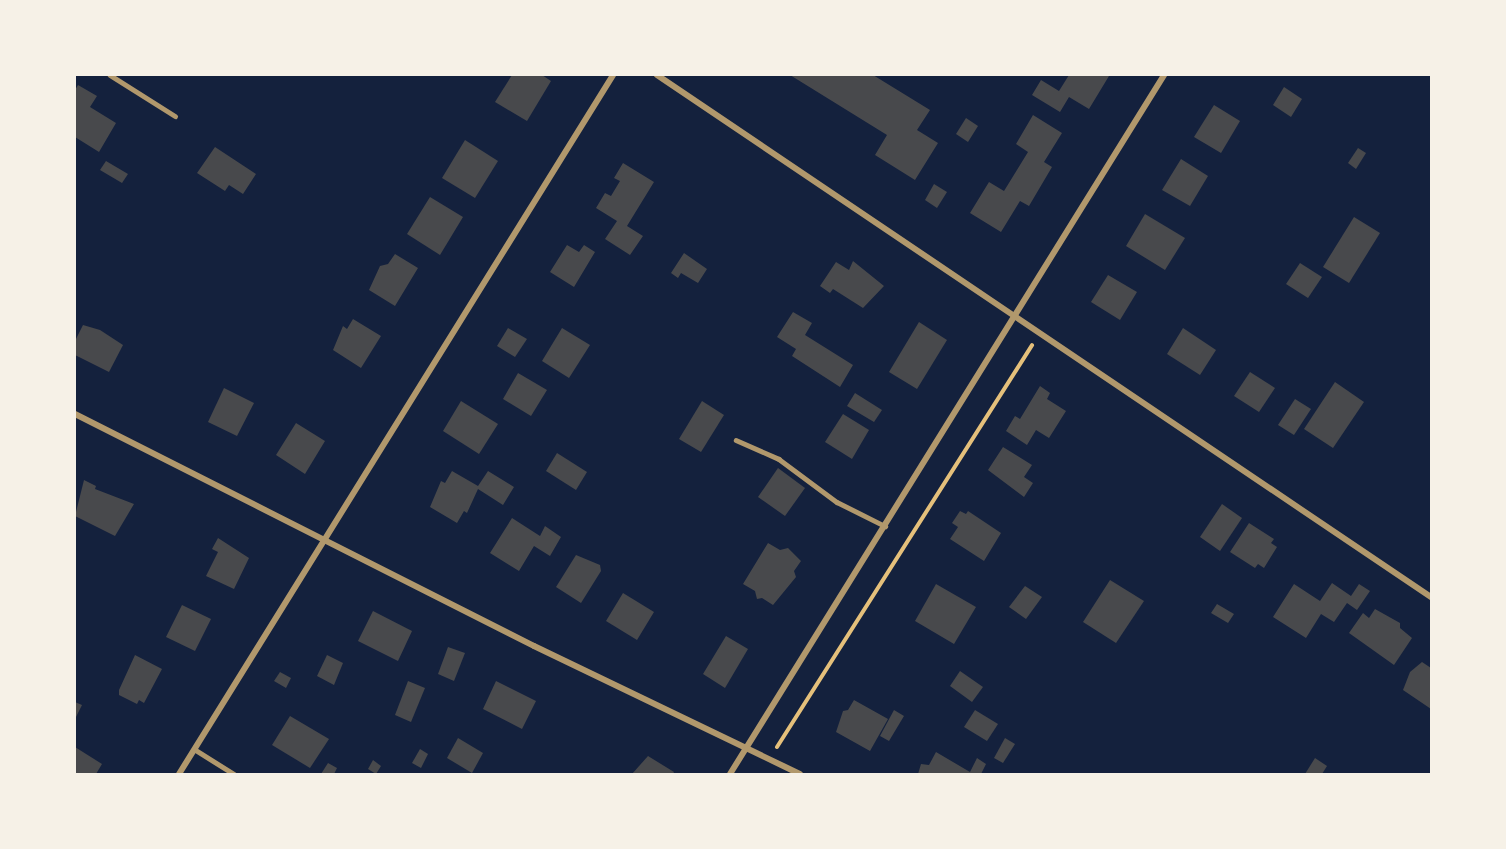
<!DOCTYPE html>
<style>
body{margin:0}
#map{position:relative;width:1506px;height:849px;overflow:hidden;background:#14213d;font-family:"Fira Sans Condensed",sans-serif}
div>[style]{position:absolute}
.building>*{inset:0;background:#48494c}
.path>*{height:4px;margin:-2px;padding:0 2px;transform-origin:2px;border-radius:2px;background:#e5c07b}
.service>*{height:4.5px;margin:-2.25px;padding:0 2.25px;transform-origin:2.25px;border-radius:2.25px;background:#b1986c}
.minor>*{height:6px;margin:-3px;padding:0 3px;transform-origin:3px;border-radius:3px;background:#b1986c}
span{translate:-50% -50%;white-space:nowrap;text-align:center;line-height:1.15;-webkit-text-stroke:6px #f6f1e7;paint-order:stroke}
.frame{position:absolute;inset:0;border:76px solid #f6f1e7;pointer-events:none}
</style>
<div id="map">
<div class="building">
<div style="clip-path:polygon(512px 75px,542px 75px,551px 81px,527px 121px,495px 102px)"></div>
<div style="clip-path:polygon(790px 75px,873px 75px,930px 110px,917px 130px,938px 143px,915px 180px,875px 155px,887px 135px)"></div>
<div style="clip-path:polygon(1069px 75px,1109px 76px,1089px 109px,1069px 97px,1060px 112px,1032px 95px,1041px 80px,1059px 91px)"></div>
<div style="clip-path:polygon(78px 85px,97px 96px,90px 107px,116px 123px,99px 152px,75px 137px,75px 90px)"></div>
<div style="clip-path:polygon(1284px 87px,1302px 99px,1291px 117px,1273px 105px)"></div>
<div style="clip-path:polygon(1214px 105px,1240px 121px,1221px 153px,1194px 137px)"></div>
<div style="clip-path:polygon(1033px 115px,1062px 133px,1044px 162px,1052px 167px,1029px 206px,1020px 201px,1001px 232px,970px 213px,989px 182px,1004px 191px,1028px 152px,1016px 144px)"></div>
<div style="clip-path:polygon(966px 118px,978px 126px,968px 142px,956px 134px)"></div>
<div style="clip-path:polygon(465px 140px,498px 161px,475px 198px,442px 178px)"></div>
<div style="clip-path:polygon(215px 147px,256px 174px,243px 194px,229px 185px,225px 191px,197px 173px)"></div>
<div style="clip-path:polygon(1358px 148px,1366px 153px,1356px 169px,1348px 163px)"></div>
<div style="clip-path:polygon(1181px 159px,1208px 176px,1190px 206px,1162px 190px)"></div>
<div style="clip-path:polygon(106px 161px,128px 174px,122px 183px,100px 170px)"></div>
<div style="clip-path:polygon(623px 163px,654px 182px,627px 226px,643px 236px,630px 255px,605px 239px,617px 221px,596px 208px,605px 193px,611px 196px,620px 181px,614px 178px)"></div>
<div style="clip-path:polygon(934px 184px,947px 192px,937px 208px,925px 200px)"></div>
<div style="clip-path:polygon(430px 197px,463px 217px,440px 255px,407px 234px)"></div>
<div style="clip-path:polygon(1145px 214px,1185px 238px,1165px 270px,1126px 246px)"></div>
<div style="clip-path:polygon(1354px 217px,1380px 233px,1349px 283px,1323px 267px)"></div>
<div style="clip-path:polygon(567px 245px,579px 252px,584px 245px,595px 252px,574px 287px,550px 272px)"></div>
<div style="clip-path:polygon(684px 253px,707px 269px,698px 283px,681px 273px,678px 278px,671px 273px)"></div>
<div style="clip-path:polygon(395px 254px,418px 268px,395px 306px,369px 290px,380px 266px,388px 264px)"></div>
<div style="clip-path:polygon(853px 261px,884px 286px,863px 308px,833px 289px,830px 293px,820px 286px,836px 262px,849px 270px)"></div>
<div style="clip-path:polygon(1300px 263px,1322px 277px,1308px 298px,1286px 284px)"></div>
<div style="clip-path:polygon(1108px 275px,1137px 292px,1120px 320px,1091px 302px)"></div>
<div style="clip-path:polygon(793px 312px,812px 323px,805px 335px,853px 365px,840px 387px,792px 356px,796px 349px,777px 337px)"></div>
<div style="clip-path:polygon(353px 319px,381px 336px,361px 368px,333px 350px,343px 326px,347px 329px)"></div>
<div style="clip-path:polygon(919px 322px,947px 340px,917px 389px,889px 372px)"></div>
<div style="clip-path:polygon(83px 325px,100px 330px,123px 345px,109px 372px,75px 355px,75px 341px)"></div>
<div style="clip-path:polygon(508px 328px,527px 339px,515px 357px,497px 346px)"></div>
<div style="clip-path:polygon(562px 328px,590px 345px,569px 378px,542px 361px)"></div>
<div style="clip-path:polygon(1183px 328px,1216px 350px,1200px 375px,1167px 354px)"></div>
<div style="clip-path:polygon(1250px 372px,1275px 388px,1259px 412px,1234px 396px)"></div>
<div style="clip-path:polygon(518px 373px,547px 390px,531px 416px,503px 399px)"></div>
<div style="clip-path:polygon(1335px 382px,1364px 402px,1333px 448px,1304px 429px)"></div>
<div style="clip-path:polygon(1040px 386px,1050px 393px,1047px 399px,1066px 411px,1049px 438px,1036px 430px,1027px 445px,1006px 431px,1015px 416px,1020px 419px)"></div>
<div style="clip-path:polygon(224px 388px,254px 403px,237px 436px,208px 422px)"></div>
<div style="clip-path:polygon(855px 393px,882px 410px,874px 422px,847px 406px)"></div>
<div style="clip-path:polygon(1295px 399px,1311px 409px,1294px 435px,1278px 425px)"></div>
<div style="clip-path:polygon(461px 401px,498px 424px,479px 454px,443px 431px)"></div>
<div style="clip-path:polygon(702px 401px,724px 415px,701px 452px,679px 439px)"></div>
<div style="clip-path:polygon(843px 414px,869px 430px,852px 459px,825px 442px)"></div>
<div style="clip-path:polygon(296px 423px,325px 441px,305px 474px,276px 455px)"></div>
<div style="clip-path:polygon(1003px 447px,1032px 465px,1024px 477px,1033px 483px,1024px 497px,988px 470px)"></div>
<div style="clip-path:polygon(557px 453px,587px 472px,576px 490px,546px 471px)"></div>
<div style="clip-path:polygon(778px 468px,805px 488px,785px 516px,758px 497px)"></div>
<div style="clip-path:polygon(452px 471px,478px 486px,488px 471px,514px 487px,503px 505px,478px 489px,467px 513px,464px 511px,457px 523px,430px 507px,441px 481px,445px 483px)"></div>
<div style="clip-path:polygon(84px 480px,96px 486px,95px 489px,134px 504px,115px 536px,75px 516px)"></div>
<div style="clip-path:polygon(1222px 504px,1242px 518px,1220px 551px,1200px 537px)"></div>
<div style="clip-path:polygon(960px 511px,966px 514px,968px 511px,1001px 533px,984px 561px,950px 539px,958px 527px,952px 523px)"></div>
<div style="clip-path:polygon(512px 518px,540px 536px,545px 526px,561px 537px,550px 556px,534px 546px,519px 571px,490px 553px)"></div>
<div style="clip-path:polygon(1249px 523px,1274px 539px,1271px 543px,1277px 547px,1264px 568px,1258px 564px,1255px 568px,1230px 552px)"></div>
<div style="clip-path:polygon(218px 538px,249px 558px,234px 589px,206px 576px,218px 552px,212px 549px)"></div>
<div style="clip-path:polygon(768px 543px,780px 550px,788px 548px,801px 561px,794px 571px,796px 577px,773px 605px,762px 598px,757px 599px,755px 591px,743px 584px)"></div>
<div style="clip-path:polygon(576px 555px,600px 565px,601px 571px,581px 603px,556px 587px)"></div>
<div style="clip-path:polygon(1110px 580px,1144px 601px,1116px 643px,1083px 622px)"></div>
<div style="clip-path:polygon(1332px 583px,1351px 596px,1359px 584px,1370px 591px,1357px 610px,1347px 603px,1334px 622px,1321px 614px,1306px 638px,1273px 617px,1294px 584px,1320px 601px)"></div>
<div style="clip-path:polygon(936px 584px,976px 607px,954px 644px,915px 621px)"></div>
<div style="clip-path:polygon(1025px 586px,1042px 597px,1026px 619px,1009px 607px)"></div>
<div style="clip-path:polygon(623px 593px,654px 612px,637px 640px,606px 621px)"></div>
<div style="clip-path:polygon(1217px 604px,1234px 614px,1228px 623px,1211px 613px)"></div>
<div style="clip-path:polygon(182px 605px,211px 619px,195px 651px,166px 637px)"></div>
<div style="clip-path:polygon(1375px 609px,1400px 623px,1400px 628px,1412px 638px,1394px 665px,1349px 633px,1363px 613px,1369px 618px)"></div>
<div style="clip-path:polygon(373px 611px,412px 631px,398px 661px,358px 641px)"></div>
<div style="clip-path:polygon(726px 636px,748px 649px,725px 688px,703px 674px)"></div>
<div style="clip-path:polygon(448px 647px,465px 653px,454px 681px,438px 674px)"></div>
<div style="clip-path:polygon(135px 655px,162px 669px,144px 703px,139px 700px,137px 704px,119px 695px,119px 690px)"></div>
<div style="clip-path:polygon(327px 655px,343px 663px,334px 685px,317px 676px)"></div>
<div style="clip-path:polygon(1422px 662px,1431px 668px,1431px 709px,1403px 690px,1410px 672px)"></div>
<div style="clip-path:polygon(960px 671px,983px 687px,972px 702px,950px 686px)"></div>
<div style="clip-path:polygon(280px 672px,291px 678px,286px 688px,274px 681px)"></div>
<div style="clip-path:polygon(408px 681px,425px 688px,411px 722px,395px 715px)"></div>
<div style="clip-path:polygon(496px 681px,536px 701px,522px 729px,483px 709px)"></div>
<div style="clip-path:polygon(854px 700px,888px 719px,870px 751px,836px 732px,843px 711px,848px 710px)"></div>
<div style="clip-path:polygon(75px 702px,82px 705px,75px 719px)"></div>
<div style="clip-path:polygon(894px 710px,904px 716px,889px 741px,880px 736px)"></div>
<div style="clip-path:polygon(975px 710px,998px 724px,987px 741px,964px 727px)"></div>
<div style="clip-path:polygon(290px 716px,329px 739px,310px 768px,272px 745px)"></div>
<div style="clip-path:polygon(458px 738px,483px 753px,472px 773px,447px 758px)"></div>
<div style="clip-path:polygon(1005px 738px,1015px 744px,1003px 763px,994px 758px)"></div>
<div style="clip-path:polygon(75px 747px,102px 764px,96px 774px,75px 774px)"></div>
<div style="clip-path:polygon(420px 749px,428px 754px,421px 768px,412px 763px)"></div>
<div style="clip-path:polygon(936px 752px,970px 772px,977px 758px,986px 764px,981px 774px,918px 774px,921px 764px,929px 765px)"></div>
<div style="clip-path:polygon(648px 756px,674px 772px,673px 774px,632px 774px)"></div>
<div style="clip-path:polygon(1315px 758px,1327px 766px,1322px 774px,1305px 774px)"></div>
<div style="clip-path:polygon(373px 760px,381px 766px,376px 774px,368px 769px)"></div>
<div style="clip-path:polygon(328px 763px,337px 768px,334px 774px,321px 774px)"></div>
</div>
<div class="path">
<div style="left:777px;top:747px;width:476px;rotate:-57.6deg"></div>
</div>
<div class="service">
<div style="left:110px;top:75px;width:77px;rotate:32.2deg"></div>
<div style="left:736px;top:440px;width:47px;rotate:23.8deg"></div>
<div style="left:779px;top:459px;width:72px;rotate:36.6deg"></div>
<div style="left:837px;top:502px;width:54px;rotate:26.6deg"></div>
<div style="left:194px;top:749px;width:47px;rotate:32deg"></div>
</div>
<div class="minor">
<div style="left:657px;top:75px;width:934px;rotate:34deg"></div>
<div style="left:75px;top:414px;width:514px;rotate:26.81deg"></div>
<div style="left:534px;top:646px;width:295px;rotate:25.7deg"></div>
<div style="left:179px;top:774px;width:823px;rotate:-58.16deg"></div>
<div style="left:730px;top:774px;width:823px;rotate:-58.16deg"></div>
</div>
<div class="frame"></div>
</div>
